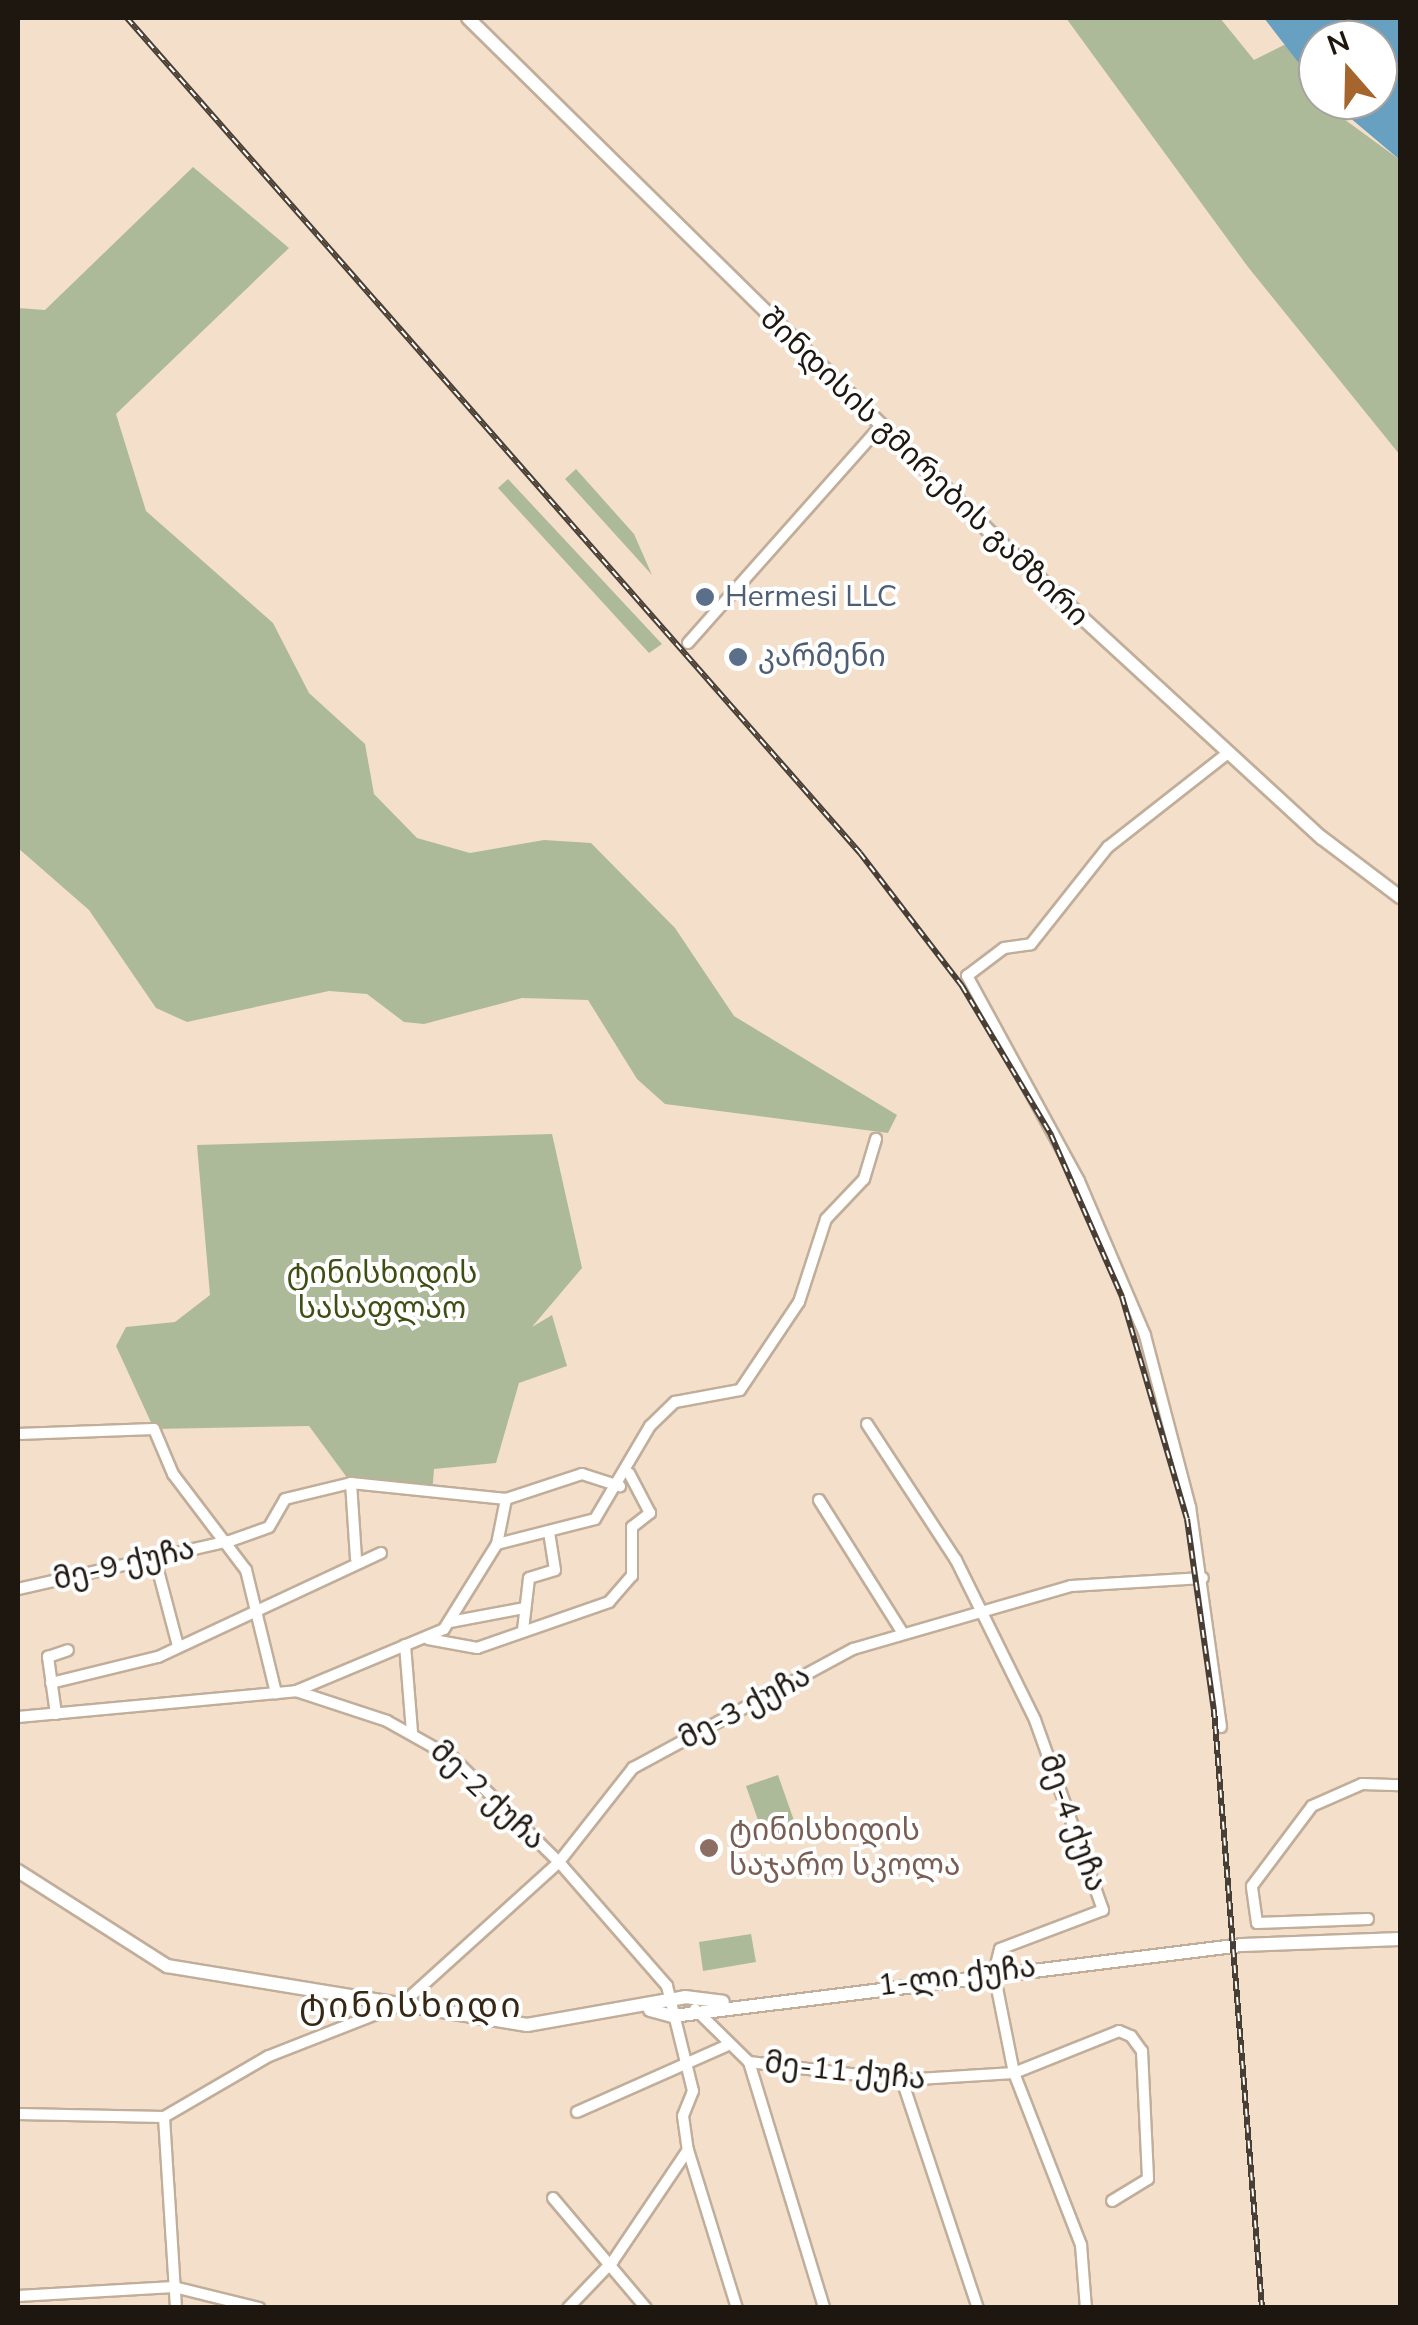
<!DOCTYPE html>
<meta charset="utf-8">
<style>
body{margin:0}
#map{position:relative;width:1418px;height:2325px;overflow:hidden;background:#f4dfca;font-family:"Nunito Sans","Noto Sans Georgian",sans-serif}
div>[style]{position:absolute}
.green>*{inset:0;background:#adba99}
.water>*{inset:0;background:#68a0c2}
.roads{filter:drop-shadow(2px 0 #c1ae9a) drop-shadow(-2px 0 #c1ae9a) drop-shadow(0 2px #c1ae9a) drop-shadow(0 -2px #c1ae9a)}
.minor>*{height:10px;margin:-5px;padding:0 5px;transform-origin:5px;border-radius:5px;background:#fff}
.major>*{height:12px;margin:-6px;padding:0 6px;transform-origin:6px;border-radius:6px;background:#fff}
.rail>*{height:6px;margin-top:-3px;transform-origin:0;background:repeating-linear-gradient(90deg,#fff 0 8px,#483e34 0 16px);box-sizing:border-box;border-block:2px solid #483e34}
.dots>*{width:28px;height:28px;translate:-50% -50%;box-sizing:border-box;border:5px solid #fff;border-radius:50%}
span{translate:-50% -50%;white-space:nowrap;text-align:center;line-height:1.15;-webkit-text-stroke:8px #fff;paint-order:stroke}
.street-label{font-size:30px;color:#1e170f}
.service-label{font-size:30px;color:#4e5e75}
.left{translate:0 -50%;text-align:left}
.park-label{font-size:30px;color:#3e4f14}
.education-label{font-size:30px;color:#785e54}
.quarter-label{font-size:35px;color:#372816;letter-spacing:2.5px}
.frame{position:absolute;inset:0;border:20px solid #1e170f;pointer-events:none}
.north{position:absolute;left:1298px;top:20px;width:100px;height:100px;box-sizing:border-box;background:#fff;border:2px solid #a5a29f;border-radius:50%;rotate:340deg;font-size:28px;font-weight:700;line-height:40px;text-align:center;color:#1e170f}
.north::after{content:'';display:block;margin:auto;width:35px;height:45px;background:#a5652d;clip-path:polygon(50% 0,100% 100%,50% 72%,0 100%)}
</style>
<div id="map">
<div class="green">
<div style="clip-path:polygon(1066px 18px,1220px 18px,1254px 60px,1288px 43px,1318px 100px,1400px 160px,1400px 455px,1248px 267px)"></div>
<div style="clip-path:polygon(193px 167px,289px 248px,116px 414px,146px 511px,273px 623px,309px 693px,365px 744px,374px 794px,417px 838px,470px 853px,544px 840px,591px 843px,675px 928px,734px 1016px,897px 1115px,888px 1133px,665px 1104px,637px 1079px,588px 1000px,522px 998px,424px 1024px,404px 1022px,367px 994px,329px 991px,187px 1022px,156px 1008px,89px 910px,18px 848px,18px 308px,45px 310px)"></div>
<div style="clip-path:polygon(576px 469px,634px 534px,652px 575px,565px 479px)"></div>
<div style="clip-path:polygon(508px 479px,662px 644px,649px 653px,498px 488px)"></div>
<div style="clip-path:polygon(552px 1134px,582px 1268px,532px 1327px,552px 1315px,567px 1366px,519px 1383px,496px 1463px,434px 1469px,432px 1495px,351px 1483px,309px 1426px,154px 1429px,116px 1346px,126px 1327px,175px 1322px,210px 1295px,197px 1145px)"></div>
<div style="clip-path:polygon(778px 1775px,797px 1829px,765px 1840px,746px 1786px)"></div>
<div style="clip-path:polygon(751px 1934px,756px 1962px,703px 1971px,699px 1942px)"></div>
</div>
<div class="water">
<div style="clip-path:polygon(1264px 18px,1400px 18px,1400px 160px,1329px 100px,1378px 100px,1378px 40px,1318px 40px,1318px 88px)"></div>
</div>
<div class="roads">
<div class="minor">
<div style="left:688px;top:643px;width:288px;rotate:-48.4deg"></div>
<div style="left:867px;top:1424px;width:163px;rotate:56.8deg"></div>
<div style="left:956px;top:1560px;width:178px;rotate:63.7deg"></div>
<div style="left:1035px;top:1720px;width:202px;rotate:70.3deg"></div>
<div style="left:1103px;top:1910px;width:110px;rotate:159.3deg"></div>
<div style="left:1000px;top:1949px;width:25px;rotate:104deg"></div>
<div style="left:994px;top:1973px;width:102px;rotate:78.7deg"></div>
<div style="left:1014px;top:2073px;width:185px;rotate:68.7deg"></div>
<div style="left:1081px;top:2245px;width:63px;rotate:85.5deg"></div>
<div style="left:18px;top:1434px;width:136px;rotate:-2.1deg"></div>
<div style="left:154px;top:1429px;width:49px;rotate:67.1deg"></div>
<div style="left:173px;top:1474px;width:121px;rotate:52.8deg"></div>
<div style="left:246px;top:1570px;width:127px;rotate:76.3deg"></div>
<div style="left:351px;top:1483px;width:76px;rotate:86.2deg"></div>
<div style="left:819px;top:1500px;width:154px;rotate:57.8deg"></div>
<div style="left:497px;top:1544px;width:101px;rotate:-14.3deg"></div>
<div style="left:595px;top:1519px;width:108px;rotate:-59.4deg"></div>
<div style="left:650px;top:1426px;width:35px;rotate:-44deg"></div>
<div style="left:675px;top:1402px;width:66px;rotate:-10.5deg"></div>
<div style="left:740px;top:1390px;width:106px;rotate:-56.2deg"></div>
<div style="left:799px;top:1302px;width:87px;rotate:-72deg"></div>
<div style="left:826px;top:1219px;width:55px;rotate:-46.5deg"></div>
<div style="left:864px;top:1179px;width:42px;rotate:-73.3deg"></div>
<div style="left:155px;top:1559px;width:90px;rotate:75.2deg"></div>
<div style="left:18px;top:1589px;width:217px;rotate:-12.8deg"></div>
<div style="left:230px;top:1541px;width:41px;rotate:-19.7deg"></div>
<div style="left:269px;top:1527px;width:32px;rotate:-60deg"></div>
<div style="left:285px;top:1499px;width:68px;rotate:-13.6deg"></div>
<div style="left:351px;top:1483px;width:156px;rotate:5.9deg"></div>
<div style="left:506px;top:1499px;width:80px;rotate:-18.2deg"></div>
<div style="left:582px;top:1474px;width:40px;rotate:18deg"></div>
<div style="left:450px;top:1622px;width:75px;rotate:-10.7deg"></div>
<div style="left:523px;top:1630px;width:52px;rotate:-83.4deg"></div>
<div style="left:529px;top:1578px;width:27px;rotate:-17deg"></div>
<div style="left:555px;top:1570px;width:39px;rotate:-99deg"></div>
<div style="left:428px;top:1639px;width:50px;rotate:10.4deg"></div>
<div style="left:477px;top:1648px;width:140px;rotate:-19.2deg"></div>
<div style="left:609px;top:1602px;width:35px;rotate:-49deg"></div>
<div style="left:632px;top:1576px;width:49px;rotate:-90deg"></div>
<div style="left:632px;top:1527px;width:23px;rotate:-38deg"></div>
<div style="left:650px;top:1513px;width:45px;rotate:-117.7deg"></div>
<div style="left:405px;top:1645px;width:87px;rotate:85.4deg"></div>
<div style="left:51px;top:1683px;width:110px;rotate:-13.7deg"></div>
<div style="left:158px;top:1657px;width:246px;rotate:-25deg"></div>
<div style="left:296px;top:1691px;width:160px;rotate:-22.7deg"></div>
<div style="left:444px;top:1629px;width:100px;rotate:-58.1deg"></div>
<div style="left:497px;top:1544px;width:46px;rotate:-78.7deg"></div>
<div style="left:56px;top:1714px;width:58px;rotate:-98deg"></div>
<div style="left:48px;top:1657px;width:21px;rotate:-19deg"></div>
<div style="left:18px;top:1717px;width:279px;rotate:-5.3deg"></div>
<div style="left:296px;top:1691px;width:96px;rotate:18.2deg"></div>
<div style="left:387px;top:1721px;width:76px;rotate:29.3deg"></div>
<div style="left:453px;top:1758px;width:148px;rotate:44.5deg"></div>
<div style="left:559px;top:1862px;width:164px;rotate:48.9deg"></div>
<div style="left:667px;top:1986px;width:108px;rotate:76.1deg"></div>
<div style="left:693px;top:2091px;width:27px;rotate:112deg"></div>
<div style="left:683px;top:2116px;width:34px;rotate:82deg"></div>
<div style="left:688px;top:2150px;width:165px;rotate:72.8deg"></div>
<div style="left:1221px;top:1727px;width:222px;rotate:-98deg"></div>
<div style="left:1190px;top:1507px;width:178px;rotate:-104.7deg"></div>
<div style="left:1145px;top:1335px;width:168px;rotate:-113.2deg"></div>
<div style="left:1079px;top:1181px;width:234px;rotate:-118.6deg"></div>
<div style="left:967px;top:976px;width:46px;rotate:-37.1deg"></div>
<div style="left:1004px;top:948px;width:27px;rotate:-8deg"></div>
<div style="left:1031px;top:944px;width:124px;rotate:-51.6deg"></div>
<div style="left:1108px;top:847px;width:152px;rotate:-38.1deg"></div>
<div style="left:1368px;top:1919px;width:111px;rotate:177.9deg"></div>
<div style="left:1257px;top:1923px;width:37px;rotate:-98deg"></div>
<div style="left:1252px;top:1886px;width:100px;rotate:-53.1deg"></div>
<div style="left:1312px;top:1806px;width:55px;rotate:-23.7deg"></div>
<div style="left:1362px;top:1784px;width:38px;rotate:2deg"></div>
<div style="left:695px;top:2009px;width:76px;rotate:44.5deg"></div>
<div style="left:749px;top:2062px;width:154px;rotate:6.7deg"></div>
<div style="left:902px;top:2080px;width:112px;rotate:-3.6deg"></div>
<div style="left:1014px;top:2073px;width:113px;rotate:-21.8deg"></div>
<div style="left:1119px;top:2031px;width:13px;rotate:23deg"></div>
<div style="left:1131px;top:2036px;width:19px;rotate:54deg"></div>
<div style="left:1142px;top:2051px;width:128px;rotate:87.3deg"></div>
<div style="left:1148px;top:2179px;width:42px;rotate:148.6deg"></div>
<div style="left:749px;top:2062px;width:257px;rotate:73deg"></div>
<div style="left:902px;top:2080px;width:240px;rotate:71.6deg"></div>
<div style="left:577px;top:2112px;width:163px;rotate:-23.9deg"></div>
<div style="left:18px;top:2114px;width:146px;rotate:1.2deg"></div>
<div style="left:164px;top:2117px;width:121px;rotate:-30.2deg"></div>
<div style="left:269px;top:2056px;width:143px;rotate:-21.4deg"></div>
<div style="left:402px;top:2004px;width:212px;rotate:-42.1deg"></div>
<div style="left:559px;top:1862px;width:120px;rotate:-51.8deg"></div>
<div style="left:633px;top:1768px;width:250px;rotate:-28.4deg"></div>
<div style="left:853px;top:1649px;width:227px;rotate:-16.1deg"></div>
<div style="left:1071px;top:1586px;width:132px;rotate:-3.5deg"></div>
<div style="left:164px;top:2117px;width:191px;rotate:86.4deg"></div>
<div style="left:553px;top:2198px;width:144px;rotate:49.8deg"></div>
<div style="left:18px;top:2296px;width:156px;rotate:-3.3deg"></div>
<div style="left:174px;top:2287px;width:88px;rotate:13.9deg"></div>
<div style="left:568px;top:2308px;width:65px;rotate:-46.2deg"></div>
<div style="left:613px;top:2261px;width:134px;rotate:-56deg"></div>
</div>
<div class="major">
<div style="left:468px;top:18px;width:751px;rotate:44.57deg"></div>
<div style="left:1003px;top:545px;width:433px;rotate:42.6deg"></div>
<div style="left:1322px;top:838px;width:98px;rotate:37.1deg"></div>
<div style="left:18px;top:1871px;width:177px;rotate:32.5deg"></div>
<div style="left:167px;top:1966px;width:365px;rotate:9.3deg"></div>
<div style="left:527px;top:2025px;width:160px;rotate:-10deg"></div>
<div style="left:685px;top:1997px;width:38px;rotate:7deg"></div>
<div style="left:650px;top:2010px;width:24px;rotate:15deg"></div>
<div style="left:673px;top:2016px;width:573px;rotate:-7.11deg"></div>
<div style="left:1242px;top:1945px;width:158px;rotate:-2.2deg"></div>
</div>
</div>
<div class="rail">
<div style="left:127px;top:18px;width:1111px;rotate:48.72deg"></div>
<div style="left:860px;top:853px;width:168px;rotate:52.5deg"></div>
<div style="left:962px;top:986px;width:174px;rotate:59.1deg"></div>
<div style="left:1051px;top:1135px;width:177px;rotate:66.3deg"></div>
<div style="left:1122px;top:1297px;width:231px;rotate:73.7deg"></div>
<div style="left:1187px;top:1519px;width:193px;rotate:82deg"></div>
<div style="left:1214px;top:1710px;width:600px;rotate:85.41deg"></div>
</div>
<div class="dots">
<div style="left:705px;top:597px;background:#5c6f8a"></div>
<div style="left:738px;top:657px;background:#5c6f8a"></div>
<div style="left:709px;top:1848px;background:#8d6e63"></div>
</div>
<div class="street-label">
<span style="left:924px;top:468px;rotate:44deg">შინდისის გმირების გამზირი</span>
<span style="left:124px;top:1565px;rotate:-13deg">მე-9 ქუჩა</span>
<span style="left:745px;top:1708px;rotate:-28deg">მე-3 ქუჩა</span>
<span style="left:487px;top:1796px;rotate:43deg">მე-2 ქუჩა</span>
<span style="left:1072px;top:1823px;rotate:70deg">მე-4 ქუჩა</span>
<span style="left:957px;top:1977px;rotate:-7deg">1-ლი ქუჩა</span>
<span style="left:845px;top:2072px;rotate:6deg">მე-11 ქუჩა</span>
</div>
<div class="service-label">
<span class="left" style="left:725px;top:597px">Hermesi LLC</span>
<span class="left" style="left:758px;top:657px">კარმენი</span>
</div>
<div class="park-label">
<span style="left:382px;top:1291px">ტინისხიდის<br>სასაფლაო</span>
</div>
<div class="education-label">
<span class="left" style="left:729px;top:1848px">ტინისხიდის<br>საჯარო სკოლა</span>
</div>
<div class="quarter-label">
<span style="left:411px;top:2006px">ტინისხიდი</span>
</div>
<div class="frame"></div>
<div class="north">N</div>
</div>
